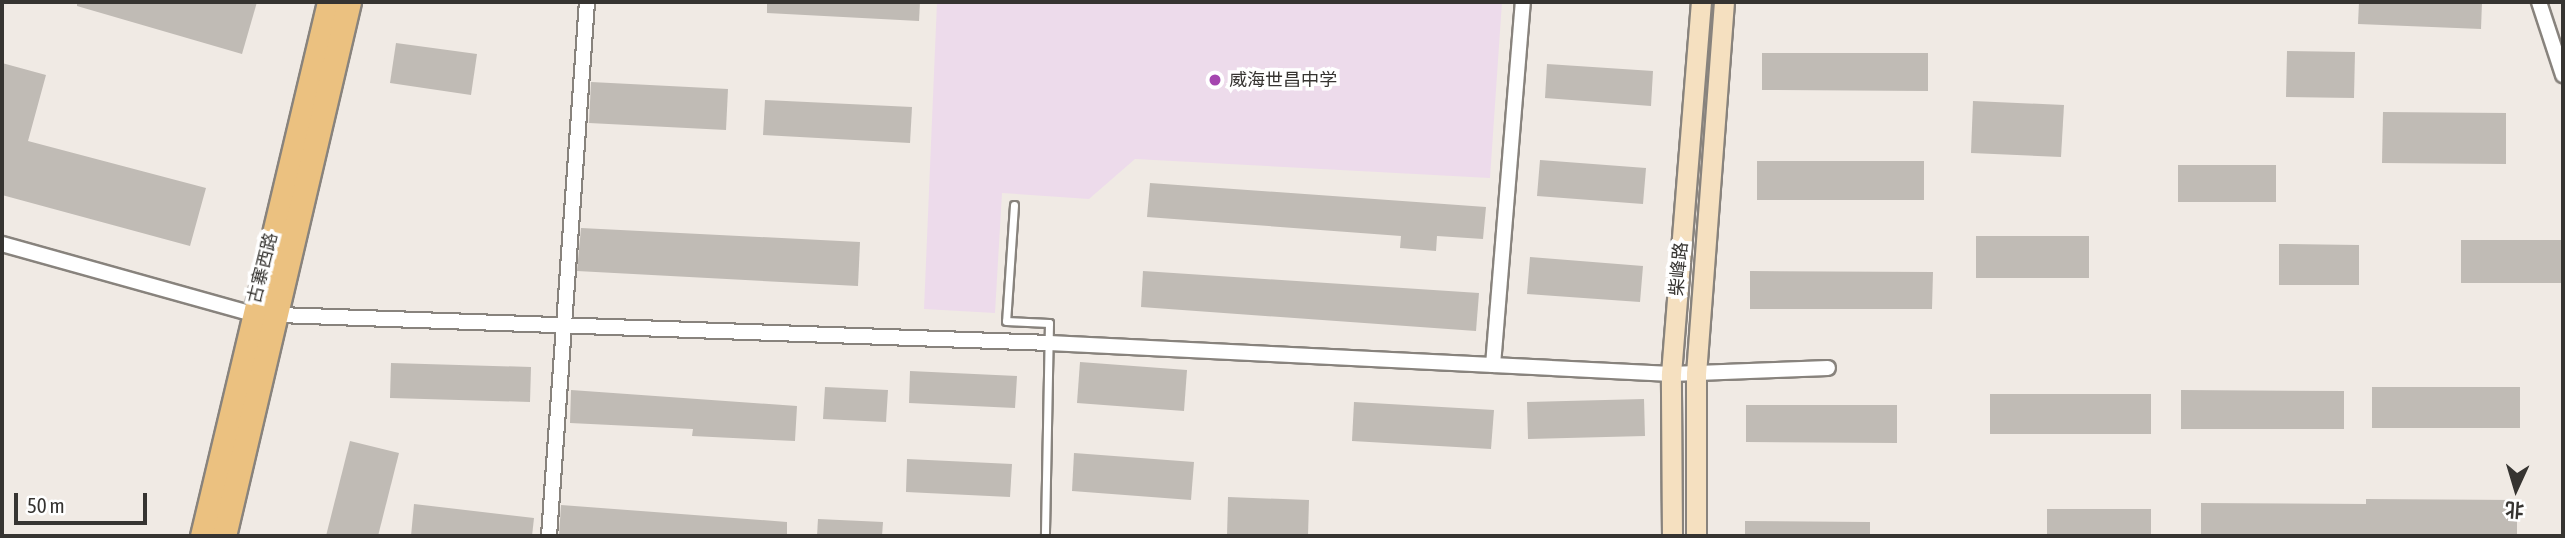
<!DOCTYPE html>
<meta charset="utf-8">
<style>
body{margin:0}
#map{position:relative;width:2565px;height:538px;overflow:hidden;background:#f0eae4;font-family:"Asap Condensed","Noto Sans SC",sans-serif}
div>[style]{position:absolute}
.education>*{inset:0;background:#eddbeb}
.building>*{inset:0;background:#c0bbb5}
.roads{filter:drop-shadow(2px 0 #88837d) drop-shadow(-2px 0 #88837d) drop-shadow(0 2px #88837d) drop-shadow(0 -2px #88837d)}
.lane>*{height:7px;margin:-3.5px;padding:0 3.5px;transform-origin:3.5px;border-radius:3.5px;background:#fff}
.street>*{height:14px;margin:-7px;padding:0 7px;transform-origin:7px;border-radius:7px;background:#fff}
.secondary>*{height:19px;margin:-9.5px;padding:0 9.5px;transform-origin:9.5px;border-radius:9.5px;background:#f5e0c0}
.primary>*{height:23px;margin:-11.5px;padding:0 11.5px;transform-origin:11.5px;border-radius:11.5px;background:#ebc180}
.dots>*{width:19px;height:19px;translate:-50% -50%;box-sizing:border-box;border:4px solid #fff;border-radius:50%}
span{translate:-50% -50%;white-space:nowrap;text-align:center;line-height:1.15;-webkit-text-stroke:7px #fff;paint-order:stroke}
.poi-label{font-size:18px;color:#363431}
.left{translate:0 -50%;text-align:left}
.street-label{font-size:18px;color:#363431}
.frame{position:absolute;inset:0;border:4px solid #363431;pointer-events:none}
.north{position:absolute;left:2481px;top:454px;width:70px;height:70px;-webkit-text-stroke:5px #fff;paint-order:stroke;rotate:184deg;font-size:19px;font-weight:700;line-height:28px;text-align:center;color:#363431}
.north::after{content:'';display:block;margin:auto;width:24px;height:32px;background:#363431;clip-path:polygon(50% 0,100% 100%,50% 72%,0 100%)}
.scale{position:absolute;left:14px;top:493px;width:133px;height:32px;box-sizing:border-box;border:4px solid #363431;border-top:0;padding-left:9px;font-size:21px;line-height:24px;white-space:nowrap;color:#363431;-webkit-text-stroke:5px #fff;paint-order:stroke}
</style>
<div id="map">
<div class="education">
<div style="clip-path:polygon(937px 2px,1502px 2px,1490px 178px,1135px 159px,1089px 199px,1002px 193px,995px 313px,924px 309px)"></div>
</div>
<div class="building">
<div style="clip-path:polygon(77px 2px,257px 2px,242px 54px,77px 6px)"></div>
<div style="clip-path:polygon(767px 2px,920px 2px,919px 21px,767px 13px)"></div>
<div style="clip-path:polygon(2359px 2px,2482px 2px,2481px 29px,2358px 24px)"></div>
<div style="clip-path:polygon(396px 43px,477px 54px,471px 95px,390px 83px)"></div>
<div style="clip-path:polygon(2287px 51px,2355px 52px,2354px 98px,2286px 97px)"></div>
<div style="clip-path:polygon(1762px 53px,1928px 53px,1928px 91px,1762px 90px)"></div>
<div style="clip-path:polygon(2px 63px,46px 75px,28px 141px,206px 188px,190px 246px,2px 195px)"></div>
<div style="clip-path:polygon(1547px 64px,1653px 71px,1651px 106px,1545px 98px)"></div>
<div style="clip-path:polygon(591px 82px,728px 89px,726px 130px,589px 123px)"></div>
<div style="clip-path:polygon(765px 100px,912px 107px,910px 143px,763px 135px)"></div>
<div style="clip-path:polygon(1973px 101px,2064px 105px,2061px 157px,1971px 153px)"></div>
<div style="clip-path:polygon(2383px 112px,2506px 113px,2506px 164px,2382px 163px)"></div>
<div style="clip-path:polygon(1540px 160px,1646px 168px,1643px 204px,1537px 196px)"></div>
<div style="clip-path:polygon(1757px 161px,1924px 161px,1924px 200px,1757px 200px)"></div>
<div style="clip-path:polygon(2178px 165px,2276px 165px,2276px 202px,2178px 202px)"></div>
<div style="clip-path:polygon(1150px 183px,1486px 207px,1483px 239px,1437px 236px,1436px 251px,1400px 248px,1401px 236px,1147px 217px)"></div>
<div style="clip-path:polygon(581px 228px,860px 242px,858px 286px,577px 271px)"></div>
<div style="clip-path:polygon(1976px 236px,2089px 236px,2089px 278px,1976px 278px)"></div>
<div style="clip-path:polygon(2461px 240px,2563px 240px,2563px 283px,2461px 283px)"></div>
<div style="clip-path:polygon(2279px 244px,2359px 245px,2359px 285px,2279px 285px)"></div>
<div style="clip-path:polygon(1530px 257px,1643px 266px,1640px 302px,1527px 294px)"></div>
<div style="clip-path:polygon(1143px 271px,1479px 293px,1476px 331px,1141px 307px)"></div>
<div style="clip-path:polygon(1750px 271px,1933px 272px,1932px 309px,1750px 309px)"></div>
<div style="clip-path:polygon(1080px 362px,1187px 370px,1184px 411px,1077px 403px)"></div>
<div style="clip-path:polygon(391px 363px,531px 367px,530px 402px,390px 398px)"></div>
<div style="clip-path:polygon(910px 371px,1017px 376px,1015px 408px,909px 403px)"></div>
<div style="clip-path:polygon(825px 387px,888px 390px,886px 422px,823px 419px)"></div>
<div style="clip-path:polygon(2372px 387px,2520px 387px,2520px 428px,2372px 428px)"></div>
<div style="clip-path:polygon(571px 390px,797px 406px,795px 441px,692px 436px,693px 429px,570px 423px)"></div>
<div style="clip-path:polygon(2181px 390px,2344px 391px,2344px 429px,2181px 429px)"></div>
<div style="clip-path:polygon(1990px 394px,2151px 394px,2151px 434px,1990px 434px)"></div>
<div style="clip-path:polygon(1644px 399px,1645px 436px,1528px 439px,1527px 402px)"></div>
<div style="clip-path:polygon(1354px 402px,1494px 410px,1491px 449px,1352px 441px)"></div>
<div style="clip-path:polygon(1746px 405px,1897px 405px,1897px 443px,1746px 442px)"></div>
<div style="clip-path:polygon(350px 441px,399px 453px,378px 536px,326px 536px)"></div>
<div style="clip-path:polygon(1074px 453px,1194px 462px,1191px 500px,1072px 491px)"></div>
<div style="clip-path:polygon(907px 459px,1012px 464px,1010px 497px,906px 492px)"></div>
<div style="clip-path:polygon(1228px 497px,1309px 500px,1308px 536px,1227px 536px)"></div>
<div style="clip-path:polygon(2366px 499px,2517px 500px,2517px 536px,2201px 536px,2201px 503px,2366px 504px)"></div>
<div style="clip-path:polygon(414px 504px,534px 518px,532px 536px,411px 536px)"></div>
<div style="clip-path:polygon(561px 505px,787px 522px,787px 536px,559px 536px)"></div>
<div style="clip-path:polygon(2047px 509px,2151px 509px,2151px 536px,2047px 536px)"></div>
<div style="clip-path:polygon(818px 519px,883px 522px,882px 536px,817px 536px)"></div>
<div style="clip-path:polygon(1745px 521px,1870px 522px,1870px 536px,1745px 536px)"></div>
</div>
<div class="roads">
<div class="lane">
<div style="left:1014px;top:205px;width:116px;rotate:93.9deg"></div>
<div style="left:1006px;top:321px;width:43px;rotate:2.7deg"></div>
<div style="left:1049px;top:323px;width:213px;rotate:91.1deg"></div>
</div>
<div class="street">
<div style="left:2539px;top:2px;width:77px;rotate:71.8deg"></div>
<div style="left:2px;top:244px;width:260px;rotate:15.6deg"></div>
<div style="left:252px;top:314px;width:798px;rotate:2.08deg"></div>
<div style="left:1049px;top:343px;width:623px;rotate:2.85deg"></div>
<div style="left:1671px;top:374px;width:157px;rotate:-2.2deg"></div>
<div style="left:1493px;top:365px;width:364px;rotate:-85.3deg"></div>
<div style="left:549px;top:536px;width:535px;rotate:-85.93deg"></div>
</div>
<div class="secondary">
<div style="left:1672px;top:536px;width:162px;rotate:-90.4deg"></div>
<div style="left:1671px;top:374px;width:373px;rotate:-85.4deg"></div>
<div style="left:1696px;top:536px;width:162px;rotate:-90deg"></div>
<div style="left:1696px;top:374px;width:373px;rotate:-85.7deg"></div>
</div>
<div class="primary">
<div style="left:202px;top:536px;width:549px;rotate:-76.62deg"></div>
<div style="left:224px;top:536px;width:548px;rotate:-76.83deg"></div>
</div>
</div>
<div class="dots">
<div style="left:1215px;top:80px;background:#a546af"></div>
</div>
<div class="poi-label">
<span class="left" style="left:1229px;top:80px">威海世昌中学</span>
</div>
<div class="street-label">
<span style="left:263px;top:268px;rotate:-76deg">古寨西路</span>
<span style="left:1679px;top:269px;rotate:-85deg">柴峰路</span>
</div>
<div class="frame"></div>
<div class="north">北</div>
<div class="scale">50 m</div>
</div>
